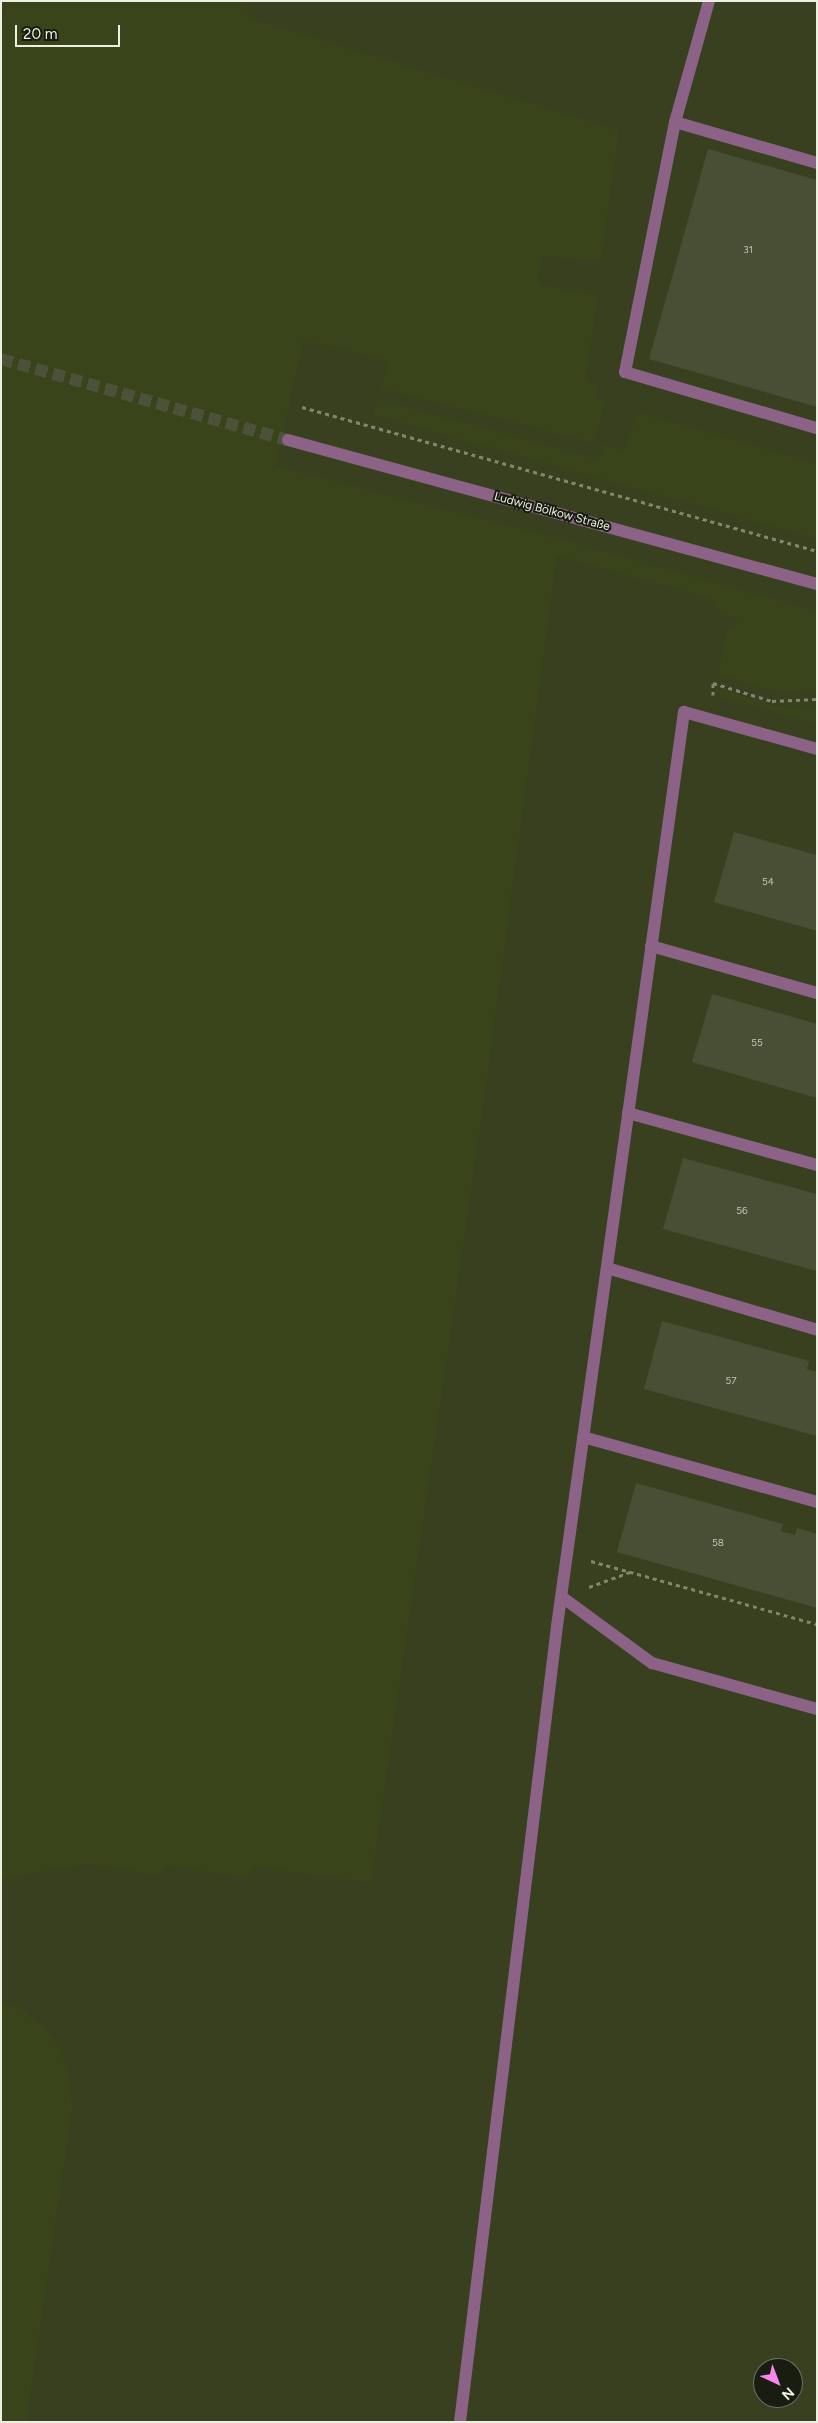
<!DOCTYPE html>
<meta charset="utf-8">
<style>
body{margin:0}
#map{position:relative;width:818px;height:2423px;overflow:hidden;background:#30361d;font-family:Figtree,sans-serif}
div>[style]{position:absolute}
.built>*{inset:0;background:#384020}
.green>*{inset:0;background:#3a441b}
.building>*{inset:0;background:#484f35}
.minor-tunnel>*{height:12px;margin-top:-6px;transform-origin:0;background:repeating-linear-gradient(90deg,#4c523a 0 12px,transparent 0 18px)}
.path>*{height:3px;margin-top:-1.5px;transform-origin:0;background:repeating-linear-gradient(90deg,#808670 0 4px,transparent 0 8px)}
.minor>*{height:12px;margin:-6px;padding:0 6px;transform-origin:6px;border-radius:6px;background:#8c6286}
span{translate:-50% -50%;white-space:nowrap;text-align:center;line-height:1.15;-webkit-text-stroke:4px #191c11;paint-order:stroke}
.number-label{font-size:10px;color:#c2c8b5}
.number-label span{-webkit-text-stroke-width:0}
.street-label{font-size:12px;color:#ebf0e0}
.frame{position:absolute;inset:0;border:2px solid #ebf0e0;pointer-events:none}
.north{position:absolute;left:753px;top:2358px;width:50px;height:50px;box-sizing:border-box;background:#191c11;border:1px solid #6d7164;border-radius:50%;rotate:137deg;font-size:14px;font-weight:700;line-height:20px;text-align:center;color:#ebf0e0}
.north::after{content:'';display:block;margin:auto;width:18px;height:22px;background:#f788eb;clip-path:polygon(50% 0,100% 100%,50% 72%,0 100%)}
.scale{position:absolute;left:15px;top:25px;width:105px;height:22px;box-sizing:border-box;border:2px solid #ebf0e0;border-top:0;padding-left:6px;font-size:15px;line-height:18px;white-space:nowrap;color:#ebf0e0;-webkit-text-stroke:4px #191c11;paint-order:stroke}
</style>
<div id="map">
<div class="built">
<div style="clip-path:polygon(evenodd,1px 1px,817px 1px,817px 2422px,1px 2422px,1px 1px,763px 2368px,793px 2368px,793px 2398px,763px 2398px,763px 2368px)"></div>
</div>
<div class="green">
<div style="clip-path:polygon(6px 1px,250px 1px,247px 17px,619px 130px,601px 262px,542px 256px,538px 284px,598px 296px,585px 381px,598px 384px,595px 399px,606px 402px,593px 443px,381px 388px,388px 361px,303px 340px,276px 466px,560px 539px,817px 611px,817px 691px,777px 692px,718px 675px,727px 628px,734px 629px,737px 619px,717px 610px,709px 598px,557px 556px,483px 1108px,371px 1883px,254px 1867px,244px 1878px,169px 1866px,156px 1875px,90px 1864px,1px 1879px,1px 35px)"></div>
<div style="clip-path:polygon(377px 399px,598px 459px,604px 445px,623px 451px,638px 412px,817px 464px,817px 539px,373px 415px)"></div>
<div style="clip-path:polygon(716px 688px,776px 706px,817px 705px,817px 724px,717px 696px)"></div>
<div style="clip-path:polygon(1px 2001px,20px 2008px,46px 2029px,59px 2047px,68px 2069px,72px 2110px,26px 2422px,1px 2422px)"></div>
</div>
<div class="building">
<div style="clip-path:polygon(708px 149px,817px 180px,817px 407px,649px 359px)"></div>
<div style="clip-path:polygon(734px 832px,817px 855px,817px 931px,714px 902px)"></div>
<div style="clip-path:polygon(712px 994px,817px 1024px,817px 1098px,692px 1062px)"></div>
<div style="clip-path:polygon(683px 1158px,817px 1194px,817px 1271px,663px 1229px)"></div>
<div style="clip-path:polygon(662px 1321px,809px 1361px,807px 1369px,817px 1372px,817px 1436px,644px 1389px)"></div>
<div style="clip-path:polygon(636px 1483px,783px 1524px,781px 1531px,795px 1535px,797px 1528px,817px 1534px,817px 1608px,617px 1552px)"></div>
</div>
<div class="minor-tunnel">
<div style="left:1px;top:359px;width:298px;rotate:15.8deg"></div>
</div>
<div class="path">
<div style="left:302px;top:407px;width:535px;rotate:15.62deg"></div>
<div style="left:713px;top:695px;width:12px;rotate:-90deg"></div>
<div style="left:713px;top:683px;width:62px;rotate:17deg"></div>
<div style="left:772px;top:701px;width:45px;rotate:-2.5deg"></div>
<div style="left:591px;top:1561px;width:235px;rotate:15.6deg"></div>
<div style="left:589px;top:1587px;width:44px;rotate:-20.1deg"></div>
</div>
<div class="minor">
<div style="left:709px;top:1px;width:126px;rotate:105.7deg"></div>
<div style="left:675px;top:122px;width:255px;rotate:101.3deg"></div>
<div style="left:625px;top:372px;width:200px;rotate:16.3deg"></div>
<div style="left:675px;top:122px;width:148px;rotate:16.1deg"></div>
<div style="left:288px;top:440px;width:548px;rotate:15.23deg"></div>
<div style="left:651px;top:946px;width:173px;rotate:15.8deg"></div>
<div style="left:628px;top:1113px;width:196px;rotate:15.4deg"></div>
<div style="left:607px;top:1268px;width:219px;rotate:16.4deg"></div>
<div style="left:583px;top:1437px;width:243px;rotate:15.5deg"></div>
<div style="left:562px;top:1597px;width:112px;rotate:36.3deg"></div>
<div style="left:652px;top:1663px;width:171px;rotate:15.6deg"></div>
<div style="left:460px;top:2422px;width:802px;rotate:-83.05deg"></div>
<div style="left:557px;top:1626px;width:923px;rotate:-82.09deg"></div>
<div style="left:684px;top:712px;width:138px;rotate:15.5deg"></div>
</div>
<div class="number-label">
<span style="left:748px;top:250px">31</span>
<span style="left:768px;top:882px">54</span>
<span style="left:757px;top:1043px">55</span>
<span style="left:742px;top:1211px">56</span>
<span style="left:731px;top:1381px">57</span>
<span style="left:718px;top:1543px">58</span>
</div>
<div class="street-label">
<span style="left:552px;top:512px;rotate:15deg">Ludwig Bölkow Straße</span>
</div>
<div class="frame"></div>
<div class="north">N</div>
<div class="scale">20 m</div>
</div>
